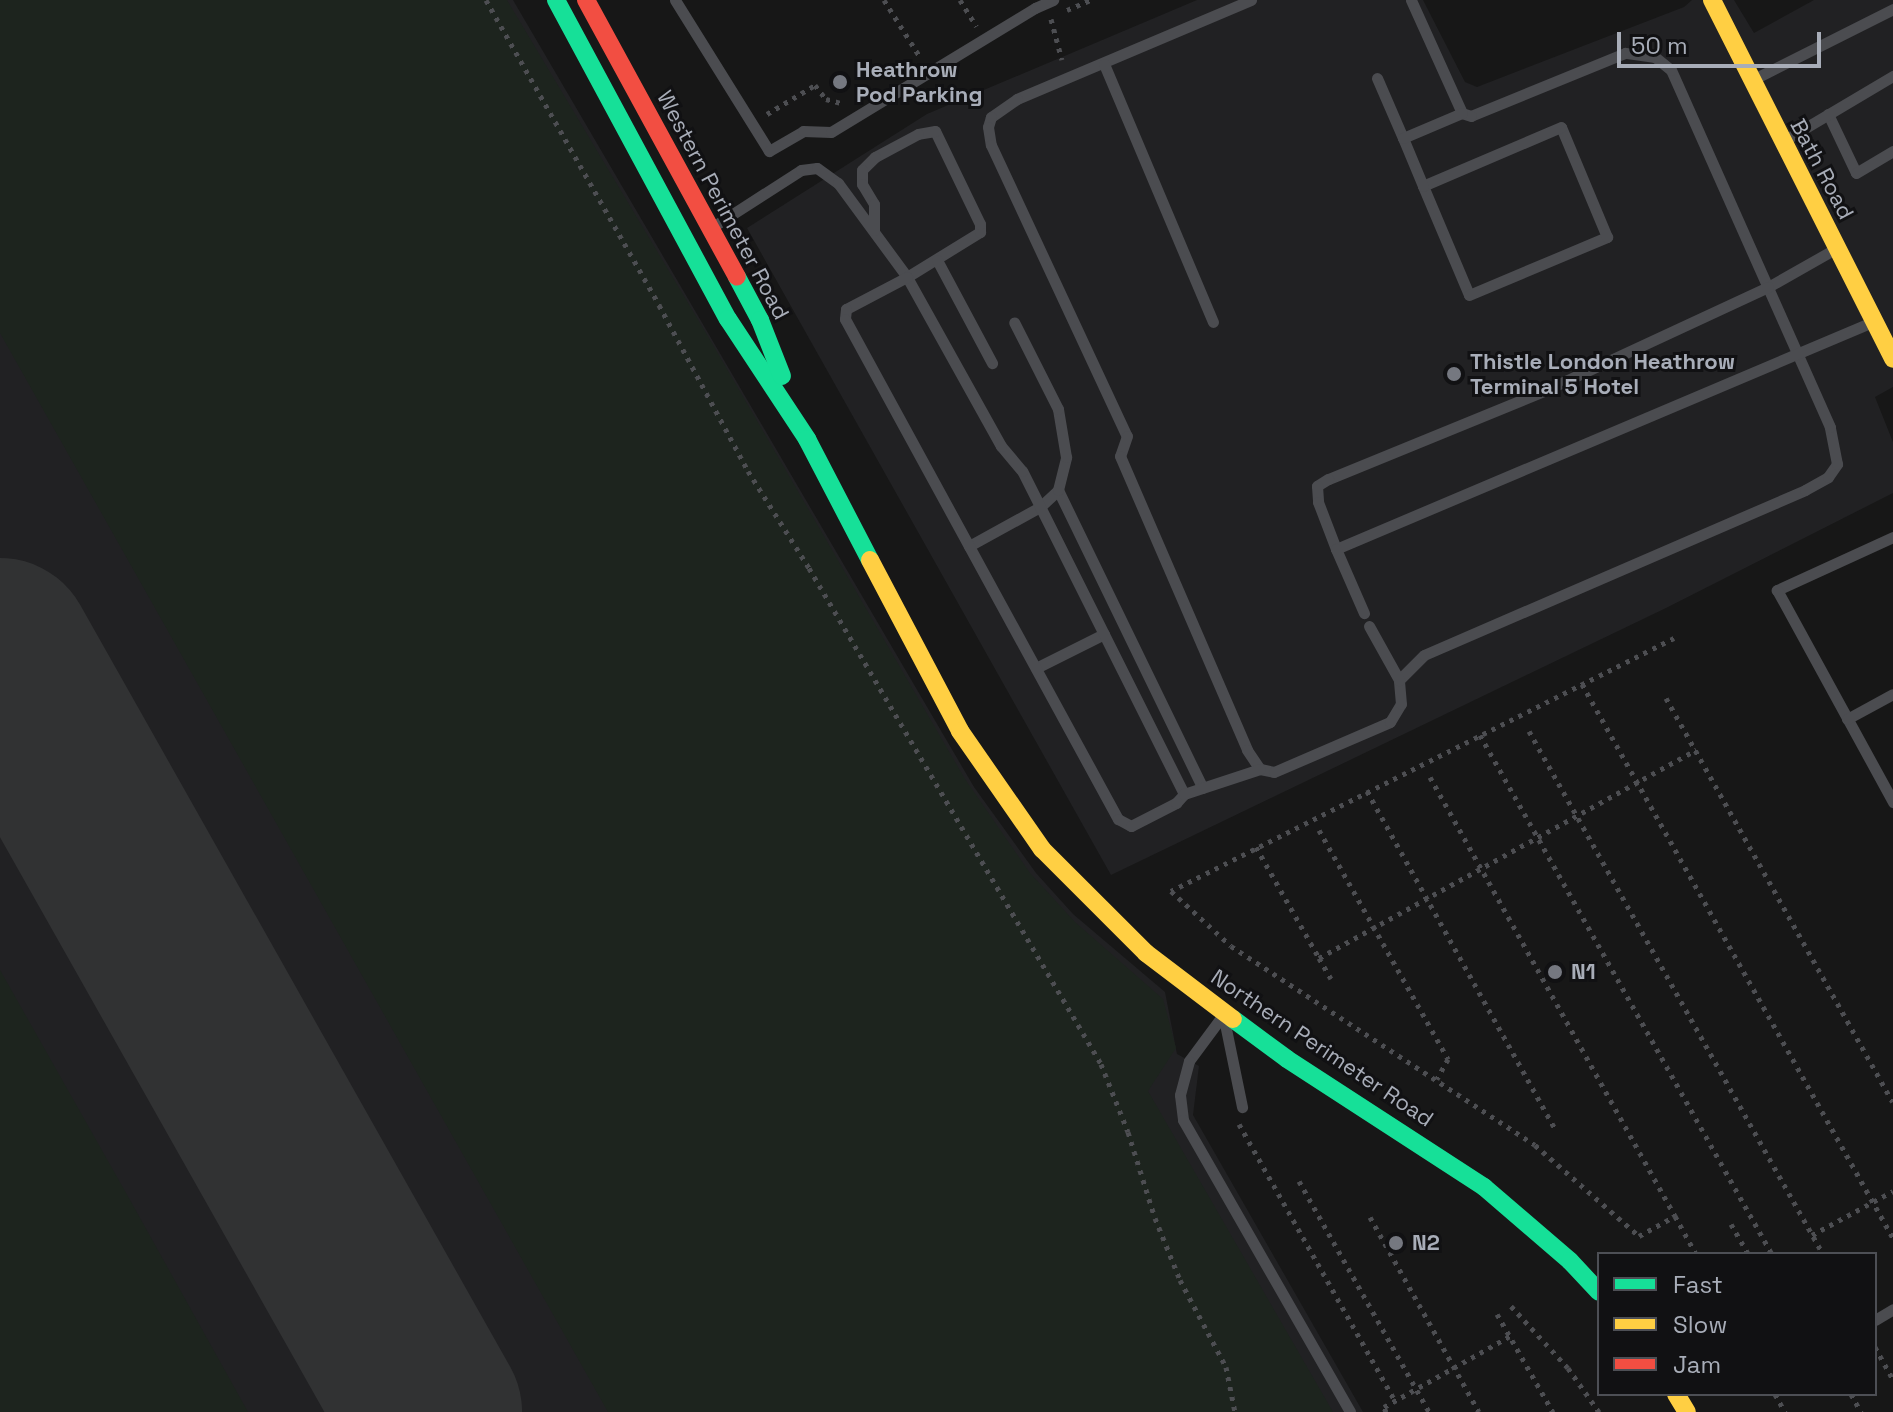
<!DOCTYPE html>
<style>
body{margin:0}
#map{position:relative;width:1893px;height:1412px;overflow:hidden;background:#171717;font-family:"Space Grotesk",sans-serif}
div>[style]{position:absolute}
.built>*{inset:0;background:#212123}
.green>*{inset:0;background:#1d241e}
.taxiway>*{height:74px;margin:-37px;padding:0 37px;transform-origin:37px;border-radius:37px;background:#313233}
.runway>*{height:184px;margin:-92px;padding:0 92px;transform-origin:92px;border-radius:92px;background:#313233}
.path>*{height:5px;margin-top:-2.5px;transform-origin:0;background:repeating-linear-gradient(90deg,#4d4e52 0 4px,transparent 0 10px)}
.lane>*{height:11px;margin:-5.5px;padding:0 5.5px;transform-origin:5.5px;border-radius:5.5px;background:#4b4c50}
.fast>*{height:18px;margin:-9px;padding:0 9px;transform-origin:9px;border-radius:9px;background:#16e098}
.slow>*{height:18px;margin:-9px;padding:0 9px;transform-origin:9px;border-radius:9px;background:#ffcf43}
.jam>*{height:18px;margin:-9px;padding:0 9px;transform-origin:9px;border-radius:9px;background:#f24e42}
.dots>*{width:22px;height:22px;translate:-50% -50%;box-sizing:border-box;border:4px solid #111113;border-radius:50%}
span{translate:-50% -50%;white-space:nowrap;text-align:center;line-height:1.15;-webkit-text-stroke:6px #111113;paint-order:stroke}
.poi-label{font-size:22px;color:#a8adb8;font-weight:700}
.left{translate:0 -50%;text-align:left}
.street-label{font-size:22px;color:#a8adb8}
.legend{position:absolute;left:1597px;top:1252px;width:280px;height:144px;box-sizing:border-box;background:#111113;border:2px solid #4d4f55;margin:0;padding:10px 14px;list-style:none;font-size:24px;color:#a8adb8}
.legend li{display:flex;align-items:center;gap:16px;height:40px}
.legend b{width:40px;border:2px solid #4d4f55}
.scale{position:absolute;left:1617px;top:32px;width:204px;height:36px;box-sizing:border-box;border:4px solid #a8adb8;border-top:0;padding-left:10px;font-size:24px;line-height:28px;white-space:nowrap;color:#a8adb8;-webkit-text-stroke:6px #111113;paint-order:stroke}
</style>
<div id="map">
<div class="built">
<div style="clip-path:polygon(0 0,513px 0,974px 787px,1036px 873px,1073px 914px,1165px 992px,1177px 1054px,1199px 1066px,1193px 1115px,1363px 1412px,0 1412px)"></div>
<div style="clip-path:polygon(1197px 0,1423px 0,1465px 82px,1477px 87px,1684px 7px,1692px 0,1734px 0,1754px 33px,1814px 0,1893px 0,1893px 387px,1875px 397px,1893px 442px,1893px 493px,1666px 608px,1111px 875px,747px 228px,927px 114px)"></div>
</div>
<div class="green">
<div style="clip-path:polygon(0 0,507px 0,709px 338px,965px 779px,1030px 873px,1075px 922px,1163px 999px,1176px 1048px,1148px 1091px,1333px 1412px,608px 1412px,0 333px)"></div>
<div style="clip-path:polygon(0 970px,130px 1200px,248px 1412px,0 1412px)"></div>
</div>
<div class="taxiway">
<div style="left:369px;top:1303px;width:114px;rotate:72.7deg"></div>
</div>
<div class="runway">
<div style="left:0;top:650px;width:875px;rotate:60.56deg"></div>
</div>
<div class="path">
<div style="left:486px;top:0;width:351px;rotate:60.4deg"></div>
<div style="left:659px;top:305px;width:188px;rotate:61.8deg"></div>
<div style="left:748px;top:471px;width:115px;rotate:57.8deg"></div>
<div style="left:809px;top:568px;width:576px;rotate:59.51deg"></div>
<div style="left:1101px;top:1064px;width:73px;rotate:68.3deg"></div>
<div style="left:1128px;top:1132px;width:90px;rotate:72.6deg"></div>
<div style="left:1155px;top:1218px;width:67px;rotate:68deg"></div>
<div style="left:1180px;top:1280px;width:98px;rotate:62.1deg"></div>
<div style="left:1226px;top:1367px;width:46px;rotate:78.7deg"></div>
<div style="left:884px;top:0;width:67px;rotate:57.7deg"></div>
<div style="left:960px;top:0;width:31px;rotate:58deg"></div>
<div style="left:1067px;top:10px;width:25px;rotate:-23deg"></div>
<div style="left:1051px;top:19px;width:42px;rotate:75deg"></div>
<div style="left:767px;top:114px;width:56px;rotate:-31.1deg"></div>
<div style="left:815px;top:85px;width:18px;rotate:52deg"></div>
<div style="left:826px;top:99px;width:16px;rotate:15deg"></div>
<div style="left:1674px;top:638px;width:563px;rotate:153.3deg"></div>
<div style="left:1171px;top:891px;width:81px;rotate:42.5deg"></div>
<div style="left:1231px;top:946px;width:363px;rotate:33.2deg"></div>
<div style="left:1535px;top:1145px;width:138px;rotate:41.2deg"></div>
<div style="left:1639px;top:1236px;width:41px;rotate:-29.1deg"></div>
<div style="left:1675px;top:1216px;width:43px;rotate:61.1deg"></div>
<div style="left:1582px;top:684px;width:635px;rotate:60.69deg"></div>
<div style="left:1666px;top:698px;width:463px;rotate:60.7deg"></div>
<div style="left:1529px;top:731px;width:600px;rotate:60.66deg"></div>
<div style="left:1480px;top:735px;width:596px;rotate:60.64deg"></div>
<div style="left:1430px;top:777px;width:503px;rotate:60.83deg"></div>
<div style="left:1367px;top:791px;width:388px;rotate:60.9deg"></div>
<div style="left:1319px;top:830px;width:263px;rotate:60.6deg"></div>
<div style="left:1448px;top:1059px;width:23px;rotate:119deg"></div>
<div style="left:1256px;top:847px;width:128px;rotate:60.4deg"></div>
<div style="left:1319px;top:958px;width:431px;rotate:-28.9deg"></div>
<div style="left:1319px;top:958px;width:24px;rotate:60deg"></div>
<div style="left:1239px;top:1124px;width:318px;rotate:60.6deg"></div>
<div style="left:1299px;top:1181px;width:265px;rotate:60.6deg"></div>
<div style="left:1370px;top:1217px;width:223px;rotate:60.8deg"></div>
<div style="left:1731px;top:1224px;width:34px;rotate:60deg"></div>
<div style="left:1812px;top:1235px;width:92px;rotate:-28.5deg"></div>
<div style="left:1511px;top:1306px;width:84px;rotate:47.4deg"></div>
<div style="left:1568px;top:1368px;width:54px;rotate:54.8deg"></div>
<div style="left:1497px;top:1314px;width:113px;rotate:60.3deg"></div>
<div style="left:1875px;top:1347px;width:37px;rotate:61deg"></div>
<div style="left:1775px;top:1394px;width:21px;rotate:61deg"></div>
<div style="left:1851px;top:1394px;width:21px;rotate:61deg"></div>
<div style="left:1386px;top:1412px;width:5px;rotate:-112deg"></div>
<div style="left:1384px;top:1407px;width:145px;rotate:-29.4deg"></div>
</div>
<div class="lane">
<div style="left:675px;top:0;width:178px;rotate:58.1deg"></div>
<div style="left:769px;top:151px;width:39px;rotate:-30deg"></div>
<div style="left:803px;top:131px;width:28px;rotate:2deg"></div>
<div style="left:831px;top:132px;width:239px;rotate:-31.3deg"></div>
<div style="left:1035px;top:8px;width:20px;rotate:-24deg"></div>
<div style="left:1251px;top:0;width:254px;rotate:157.1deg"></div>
<div style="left:1017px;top:99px;width:32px;rotate:145deg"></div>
<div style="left:991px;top:117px;width:10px;rotate:107deg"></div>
<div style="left:988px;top:127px;width:18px;rotate:81deg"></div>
<div style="left:991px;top:145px;width:321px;rotate:65deg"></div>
<div style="left:1127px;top:436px;width:21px;rotate:109deg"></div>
<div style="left:1120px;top:456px;width:320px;rotate:66.6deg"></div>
<div style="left:1247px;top:750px;width:23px;rotate:56deg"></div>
<div style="left:1260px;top:769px;width:14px;rotate:12deg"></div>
<div style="left:1274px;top:772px;width:126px;rotate:-23.3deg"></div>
<div style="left:1390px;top:722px;width:21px;rotate:-59deg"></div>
<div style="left:1401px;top:704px;width:24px;rotate:-95deg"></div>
<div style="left:1399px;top:680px;width:35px;rotate:-45deg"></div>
<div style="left:1424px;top:655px;width:415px;rotate:-23.4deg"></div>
<div style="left:1805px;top:490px;width:26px;rotate:-29deg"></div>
<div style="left:1828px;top:477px;width:16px;rotate:-55deg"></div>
<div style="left:1837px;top:464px;width:38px;rotate:-101deg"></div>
<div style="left:1830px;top:427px;width:391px;rotate:-114deg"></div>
<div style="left:1671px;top:70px;width:21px;rotate:-141deg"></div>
<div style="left:1655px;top:57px;width:30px;rotate:-172deg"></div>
<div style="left:1625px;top:53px;width:166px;rotate:157.8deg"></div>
<div style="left:1471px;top:116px;width:9px;rotate:-162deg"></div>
<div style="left:1462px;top:113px;width:124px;rotate:-114.3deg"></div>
<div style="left:1104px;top:64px;width:280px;rotate:67.1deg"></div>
<div style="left:1377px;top:78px;width:65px;rotate:66.6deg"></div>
<div style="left:1754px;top:79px;width:156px;rotate:-26.7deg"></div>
<div style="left:1828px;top:114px;width:65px;rotate:64.6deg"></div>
<div style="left:1856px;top:173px;width:43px;rotate:-30.7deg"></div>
<div style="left:1785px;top:140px;width:126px;rotate:-30.7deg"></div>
<div style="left:1423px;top:186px;width:118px;rotate:67.1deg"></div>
<div style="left:1469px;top:295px;width:150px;rotate:-22.8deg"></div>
<div style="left:1607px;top:237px;width:119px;rotate:-112.7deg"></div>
<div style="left:1561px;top:127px;width:150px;rotate:156.9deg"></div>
<div style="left:1423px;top:186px;width:52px;rotate:-112.6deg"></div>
<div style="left:1403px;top:138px;width:64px;rotate:-23deg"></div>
<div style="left:711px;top:228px;width:107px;rotate:-32.8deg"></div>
<div style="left:801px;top:170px;width:16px;rotate:-7deg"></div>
<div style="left:817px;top:168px;width:26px;rotate:36deg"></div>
<div style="left:838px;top:183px;width:117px;rotate:53.7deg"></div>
<div style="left:907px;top:277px;width:86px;rotate:-31.7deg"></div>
<div style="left:980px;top:232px;width:8px;rotate:-90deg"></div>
<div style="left:980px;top:224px;width:103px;rotate:-115.8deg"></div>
<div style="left:935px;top:131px;width:17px;rotate:170deg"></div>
<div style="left:918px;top:134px;width:49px;rotate:151.9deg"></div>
<div style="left:875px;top:157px;width:18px;rotate:135deg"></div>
<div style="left:862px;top:170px;width:14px;rotate:90deg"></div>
<div style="left:862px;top:184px;width:23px;rotate:59deg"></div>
<div style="left:874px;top:204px;width:26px;rotate:90deg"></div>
<div style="left:1835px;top:249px;width:77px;rotate:150.4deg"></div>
<div style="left:1768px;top:287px;width:247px;rotate:155.1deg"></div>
<div style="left:1544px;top:391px;width:233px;rotate:157.8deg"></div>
<div style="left:1328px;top:479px;width:13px;rotate:148deg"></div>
<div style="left:1317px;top:486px;width:16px;rotate:86deg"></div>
<div style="left:1318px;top:502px;width:50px;rotate:69deg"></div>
<div style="left:1336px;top:549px;width:582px;rotate:-22.95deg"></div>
<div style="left:937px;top:260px;width:117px;rotate:61.9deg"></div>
<div style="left:1058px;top:490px;width:331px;rotate:64.1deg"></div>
<div style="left:1893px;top:537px;width:128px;rotate:155.4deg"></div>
<div style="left:1777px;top:590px;width:242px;rotate:61.3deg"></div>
<div style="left:969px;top:546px;width:81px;rotate:-28.8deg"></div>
<div style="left:1040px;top:507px;width:25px;rotate:-43deg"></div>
<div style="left:1058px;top:490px;width:34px;rotate:-76deg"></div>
<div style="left:1066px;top:457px;width:49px;rotate:-99.5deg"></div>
<div style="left:1058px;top:409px;width:97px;rotate:-116.8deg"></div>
<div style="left:1336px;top:549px;width:70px;rotate:66.4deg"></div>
<div style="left:1369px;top:626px;width:62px;rotate:60.9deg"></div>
<div style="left:1036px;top:668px;width:76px;rotate:-26.6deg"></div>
<div style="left:1847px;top:719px;width:52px;rotate:-28.5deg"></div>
<div style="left:1184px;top:794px;width:361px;rotate:-116.6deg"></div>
<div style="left:1022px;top:471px;width:33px;rotate:-130deg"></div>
<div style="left:1001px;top:446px;width:193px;rotate:-119.1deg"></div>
<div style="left:907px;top:277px;width:69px;rotate:152.3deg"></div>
<div style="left:846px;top:309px;width:10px;rotate:96deg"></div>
<div style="left:845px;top:319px;width:570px;rotate:61.37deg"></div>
<div style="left:1118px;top:819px;width:15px;rotate:28deg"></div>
<div style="left:1131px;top:826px;width:51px;rotate:-27.1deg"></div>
<div style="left:1176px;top:803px;width:12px;rotate:-48deg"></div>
<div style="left:1184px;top:794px;width:80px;rotate:-18.2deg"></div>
<div style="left:1223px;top:1015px;width:57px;rotate:126.5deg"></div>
<div style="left:1189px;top:1061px;width:35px;rotate:105deg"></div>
<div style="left:1180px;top:1095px;width:25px;rotate:83deg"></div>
<div style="left:1183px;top:1120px;width:336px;rotate:60.2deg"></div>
<div style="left:1224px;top:1019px;width:90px;rotate:78.4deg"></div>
<div style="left:1875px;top:1320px;width:21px;rotate:-31deg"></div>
</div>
<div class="fast">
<div style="left:556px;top:0;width:362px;rotate:61.7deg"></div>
<div style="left:728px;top:319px;width:144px;rotate:56.6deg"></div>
<div style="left:807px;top:439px;width:136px;rotate:62.5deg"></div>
<div style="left:737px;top:277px;width:49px;rotate:61.9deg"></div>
<div style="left:760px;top:320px;width:60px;rotate:68.6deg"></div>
<div style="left:1233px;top:1019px;width:67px;rotate:36.5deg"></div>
<div style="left:1287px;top:1059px;width:235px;rotate:33deg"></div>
<div style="left:1484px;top:1187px;width:113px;rotate:40.7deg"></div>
<div style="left:1570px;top:1261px;width:42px;rotate:46.9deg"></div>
</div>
<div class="slow">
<div style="left:1712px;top:0;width:402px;rotate:63.2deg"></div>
<div style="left:870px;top:560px;width:193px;rotate:62.2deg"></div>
<div style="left:960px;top:731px;width:144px;rotate:55.2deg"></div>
<div style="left:1042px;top:849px;width:147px;rotate:45deg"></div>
<div style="left:1146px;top:953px;width:109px;rotate:37.2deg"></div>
<div style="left:1676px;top:1394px;width:21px;rotate:59deg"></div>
</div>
<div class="jam">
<div style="left:586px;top:0;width:315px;rotate:61.4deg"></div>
</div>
<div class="dots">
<div style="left:840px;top:82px;background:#757880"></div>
<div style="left:1454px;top:374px;background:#757880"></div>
<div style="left:1555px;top:972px;background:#757880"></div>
<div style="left:1396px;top:1243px;background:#757880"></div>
</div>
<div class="poi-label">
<span class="left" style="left:856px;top:82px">Heathrow<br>Pod Parking</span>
<span class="left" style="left:1470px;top:374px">Thistle London Heathrow<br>Terminal 5 Hotel</span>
<span class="left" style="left:1571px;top:972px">N1</span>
<span class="left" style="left:1412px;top:1243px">N2</span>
</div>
<div class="street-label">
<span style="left:1822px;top:169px;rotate:62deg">Bath Road</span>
<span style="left:723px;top:205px;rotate:62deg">Western Perimeter Road</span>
<span style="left:1322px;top:1048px;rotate:34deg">Northern Perimeter Road</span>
</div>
<ul class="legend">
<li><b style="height:10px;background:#16e098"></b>Fast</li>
<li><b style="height:10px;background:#ffcf43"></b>Slow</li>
<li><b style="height:10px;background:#f24e42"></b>Jam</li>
</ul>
<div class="scale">50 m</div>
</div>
